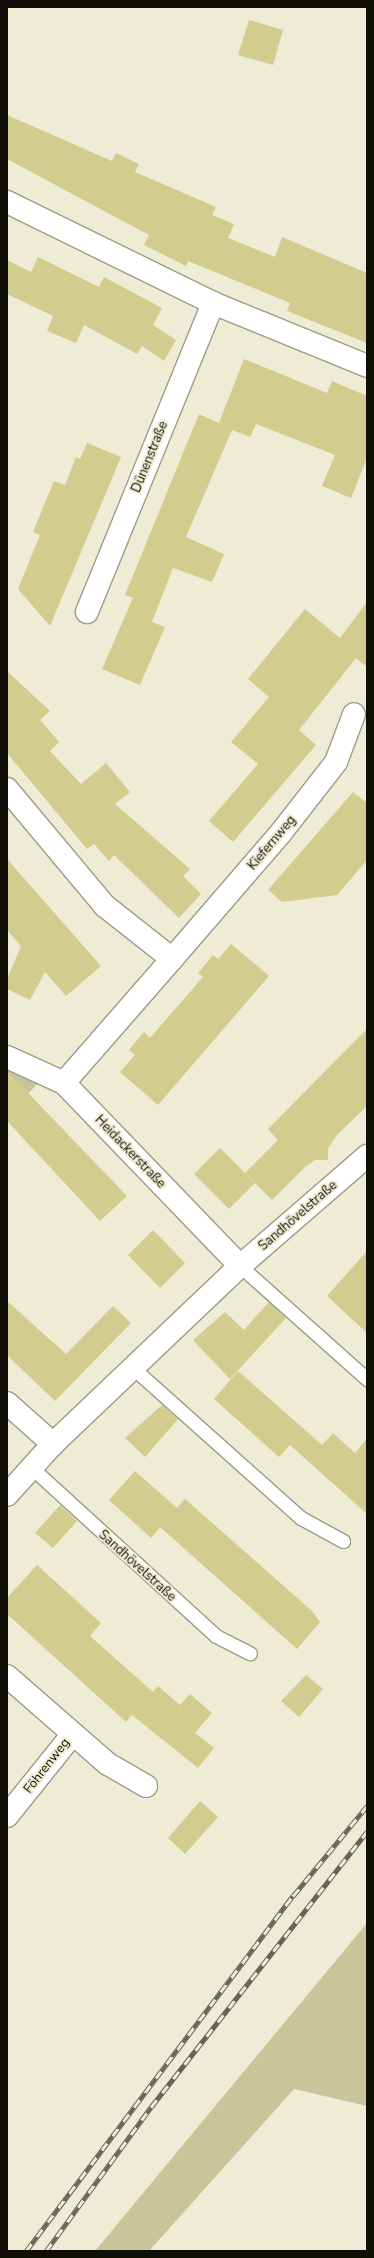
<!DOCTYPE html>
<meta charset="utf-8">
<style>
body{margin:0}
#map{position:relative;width:374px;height:2258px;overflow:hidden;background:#eeecd5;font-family:"Nunito Sans",sans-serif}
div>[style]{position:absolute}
.green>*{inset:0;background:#c9c59b}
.building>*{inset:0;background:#d2cc8e}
.roads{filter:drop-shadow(1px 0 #9d9c86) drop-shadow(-1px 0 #9d9c86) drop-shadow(0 1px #9d9c86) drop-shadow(0 -1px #9d9c86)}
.service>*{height:13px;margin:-6.5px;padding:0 6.5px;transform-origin:6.5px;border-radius:6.5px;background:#fff}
.minor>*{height:22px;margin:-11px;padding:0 11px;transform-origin:11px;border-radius:11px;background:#fff}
.rail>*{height:4.5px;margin-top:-2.25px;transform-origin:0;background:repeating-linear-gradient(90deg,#eeecd5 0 9px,#656456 0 18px);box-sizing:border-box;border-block:1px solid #656456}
span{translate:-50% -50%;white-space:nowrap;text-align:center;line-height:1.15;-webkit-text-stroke:4px #eeecd5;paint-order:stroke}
.street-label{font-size:13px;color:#100f07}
.frame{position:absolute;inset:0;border:8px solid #100f07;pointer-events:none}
</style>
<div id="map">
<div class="green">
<div style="clip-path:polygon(7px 1064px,41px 1080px,7px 1116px)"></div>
<div style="clip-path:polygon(367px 1923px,367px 2106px,294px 2089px,149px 2251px,95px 2251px)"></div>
</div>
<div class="building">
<div style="clip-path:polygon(249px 20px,283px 30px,273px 65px,238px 55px)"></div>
<div style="clip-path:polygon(7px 115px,112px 161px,116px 153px,139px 164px,135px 172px,216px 207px,212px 215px,234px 224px,228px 238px,275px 257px,282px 237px,367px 273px,367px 343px,287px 311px,290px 303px,188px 261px,186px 266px,144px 245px,149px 235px,7px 159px)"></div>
<div style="clip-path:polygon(38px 257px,99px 287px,104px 277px,162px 308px,153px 325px,176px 340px,164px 361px,142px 346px,137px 354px,84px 325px,76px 343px,47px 331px,53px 316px,7px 294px,7px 260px,31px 272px)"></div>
<div style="clip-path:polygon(244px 359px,327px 393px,332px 381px,367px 396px,367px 458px,351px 498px,322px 486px,335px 455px,256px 424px,250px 437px,232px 430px,186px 537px,224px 554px,212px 582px,173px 568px,152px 622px,165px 627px,140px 685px,102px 669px,133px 598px,125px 595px,199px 414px,219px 423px)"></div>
<div style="clip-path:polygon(87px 443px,121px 457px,50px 626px,18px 589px,40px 535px,33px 532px,54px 481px,65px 485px,76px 457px,80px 459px)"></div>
<div style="clip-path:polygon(367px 602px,367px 667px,356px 658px,299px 730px,316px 745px,233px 842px,209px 821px,258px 764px,231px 742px,269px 697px,248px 679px,305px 609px,340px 638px)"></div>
<div style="clip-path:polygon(7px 671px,50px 711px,40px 720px,59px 742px,50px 751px,64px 766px,81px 784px,106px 763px,130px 792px,115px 804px,190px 869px,183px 876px,201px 894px,179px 918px,114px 855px,109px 861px,94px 844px,87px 849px,7px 753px)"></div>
<div style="clip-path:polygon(353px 792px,367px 803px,367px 860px,337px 895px,282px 902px,268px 890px)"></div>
<div style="clip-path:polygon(7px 859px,101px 966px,66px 996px,45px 972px,30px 1000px,7px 989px,7px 979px,21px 946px,7px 930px)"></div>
<div style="clip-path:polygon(231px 944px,269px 976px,158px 1105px,120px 1072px,135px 1055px,129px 1050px,144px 1032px,150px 1038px,203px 977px,198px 973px,213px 955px,218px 959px)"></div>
<div style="clip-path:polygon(367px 1029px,367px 1106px,337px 1135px,328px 1148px,328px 1160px,315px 1160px,305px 1167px,272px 1200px,245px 1173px,278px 1140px,268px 1129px)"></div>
<div style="clip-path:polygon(7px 1071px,127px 1196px,100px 1221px,7px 1121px)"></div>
<div style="clip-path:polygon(220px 1148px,255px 1183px,229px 1209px,194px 1174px)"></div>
<div style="clip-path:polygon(153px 1230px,185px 1263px,160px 1288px,128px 1255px)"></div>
<div style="clip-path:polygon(367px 1251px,367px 1333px,327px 1296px)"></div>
<div style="clip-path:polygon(7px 1301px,66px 1354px,113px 1306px,131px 1323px,55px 1401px,7px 1355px)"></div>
<div style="clip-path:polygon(269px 1302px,286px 1318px,230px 1379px,193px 1340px,225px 1312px,244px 1330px)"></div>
<div style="clip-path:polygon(238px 1371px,322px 1445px,333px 1433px,355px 1453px,367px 1439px,367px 1514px,290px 1445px,279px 1457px,214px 1399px)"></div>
<div style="clip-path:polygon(162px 1405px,178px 1419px,145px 1457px,125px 1438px)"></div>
<div style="clip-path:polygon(135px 1471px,177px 1508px,185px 1499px,312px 1611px,320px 1622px,297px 1649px,160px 1527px,151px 1538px,109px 1500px)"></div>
<div style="clip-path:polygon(60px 1505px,77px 1521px,53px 1548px,35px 1533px)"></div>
<div style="clip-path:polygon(37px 1565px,101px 1623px,90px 1636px,153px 1692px,158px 1686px,180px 1705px,190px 1694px,212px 1713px,195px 1733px,214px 1748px,198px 1768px,132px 1715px,126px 1722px,7px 1614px,7px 1598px)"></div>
<div style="clip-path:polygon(306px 1675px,323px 1689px,299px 1717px,281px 1701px)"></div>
<div style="clip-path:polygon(200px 1801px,218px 1817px,185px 1854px,168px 1838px)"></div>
</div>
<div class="roads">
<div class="service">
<div style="left:240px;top:1266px;width:170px;rotate:41.7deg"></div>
<div style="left:133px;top:1368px;width:225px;rotate:41.8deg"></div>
<div style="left:301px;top:1518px;width:48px;rotate:28.7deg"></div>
<div style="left:32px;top:1468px;width:249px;rotate:42.4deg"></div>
<div style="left:216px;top:1636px;width:38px;rotate:27deg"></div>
</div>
<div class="minor">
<div style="left:7px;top:202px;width:229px;rotate:26.1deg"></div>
<div style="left:213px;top:303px;width:166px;rotate:22.2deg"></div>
<div style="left:87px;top:612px;width:334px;rotate:-67.8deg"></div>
<div style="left:7px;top:789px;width:153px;rotate:50.1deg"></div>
<div style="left:105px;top:906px;width:85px;rotate:38.3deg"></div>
<div style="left:172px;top:959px;width:164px;rotate:131.1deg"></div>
<div style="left:172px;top:959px;width:165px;rotate:-49.2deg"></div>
<div style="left:280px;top:834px;width:91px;rotate:-52.1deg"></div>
<div style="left:336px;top:762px;width:51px;rotate:-69.4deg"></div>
<div style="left:7px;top:1057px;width:63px;rotate:24.5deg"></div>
<div style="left:64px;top:1083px;width:254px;rotate:46.1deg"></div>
<div style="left:7px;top:1403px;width:62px;rotate:41.7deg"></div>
<div style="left:7px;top:1495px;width:69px;rotate:-48deg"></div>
<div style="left:53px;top:1444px;width:258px;rotate:-43.6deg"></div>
<div style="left:240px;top:1266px;width:168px;rotate:-40.9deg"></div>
<div style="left:7px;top:1676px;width:134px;rotate:41.1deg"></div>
<div style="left:108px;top:1764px;width:44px;rotate:30.1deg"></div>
<div style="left:7px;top:1816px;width:105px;rotate:-51.2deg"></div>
</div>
</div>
<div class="rail">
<div style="left:26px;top:2251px;width:444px;rotate:-53.1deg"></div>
<div style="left:293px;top:1896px;width:117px;rotate:-50.6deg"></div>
<div style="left:46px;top:2251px;width:178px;rotate:-53.9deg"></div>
<div style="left:151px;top:2107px;width:350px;rotate:-51.9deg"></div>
</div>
<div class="street-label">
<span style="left:150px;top:457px;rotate:-68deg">Dünenstraße</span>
<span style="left:272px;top:843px;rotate:-50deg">Kiefernweg</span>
<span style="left:130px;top:1152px;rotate:46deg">Heidackerstraße</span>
<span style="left:298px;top:1216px;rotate:-41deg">Sandhövelstraße</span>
<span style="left:137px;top:1566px;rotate:42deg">Sandhövelstraße</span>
<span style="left:47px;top:1766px;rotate:-52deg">Föhrenweg</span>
</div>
<div class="frame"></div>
</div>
